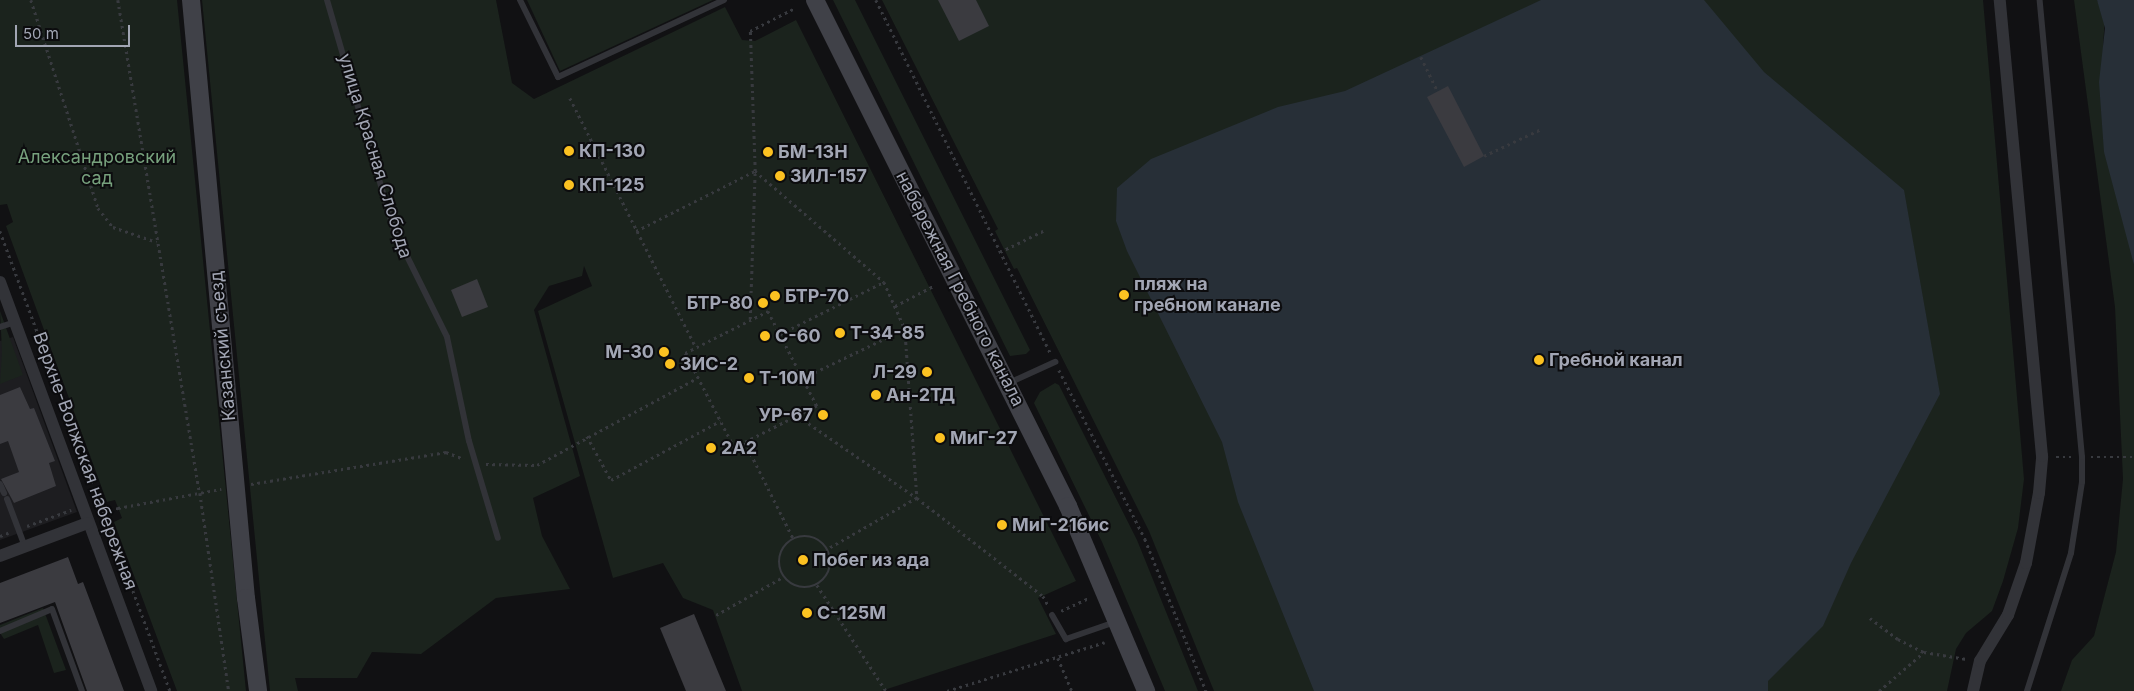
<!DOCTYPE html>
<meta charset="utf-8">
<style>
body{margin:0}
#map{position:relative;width:2134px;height:691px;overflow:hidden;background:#111113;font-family:Inter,sans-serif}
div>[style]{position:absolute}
.built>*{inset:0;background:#1d1d20}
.green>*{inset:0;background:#1b231d}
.water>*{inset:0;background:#272f37}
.building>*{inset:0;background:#3b3b40}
.path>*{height:2.5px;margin-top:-1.25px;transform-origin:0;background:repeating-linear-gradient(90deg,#383a3f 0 2.5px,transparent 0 6.5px)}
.path>.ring{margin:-1.25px;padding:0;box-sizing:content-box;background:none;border:2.5px solid #383a3f;border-radius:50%}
.lane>*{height:6px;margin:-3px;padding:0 3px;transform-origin:3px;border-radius:3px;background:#323338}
.street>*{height:12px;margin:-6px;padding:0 6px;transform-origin:6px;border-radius:6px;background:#323338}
.secondary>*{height:18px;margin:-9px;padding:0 9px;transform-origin:9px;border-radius:9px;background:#404148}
.dots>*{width:14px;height:14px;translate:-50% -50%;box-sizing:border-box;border:2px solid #0c0c0e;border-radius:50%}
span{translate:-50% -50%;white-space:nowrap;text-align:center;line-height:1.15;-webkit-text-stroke:4px #0c0c0e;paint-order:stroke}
.poi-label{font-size:18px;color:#a2a6b4;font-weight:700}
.left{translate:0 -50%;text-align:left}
.right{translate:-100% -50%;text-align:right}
.street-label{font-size:18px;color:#a2a6b4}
.park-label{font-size:18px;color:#77a17d}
.scale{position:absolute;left:15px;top:25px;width:115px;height:22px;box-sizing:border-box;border:2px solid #a2a6b4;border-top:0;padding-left:6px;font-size:15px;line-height:18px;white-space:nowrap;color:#a2a6b4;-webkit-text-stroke:4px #0c0c0e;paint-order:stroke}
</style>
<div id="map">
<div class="built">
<div style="clip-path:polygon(13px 337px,77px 512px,0 540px,0 341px)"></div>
</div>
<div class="green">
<div style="clip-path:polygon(0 0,177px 0,246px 691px,177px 691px,114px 522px,122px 518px,115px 500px,107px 502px,6px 226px,13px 222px,7px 204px,0 205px)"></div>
<div style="clip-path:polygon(202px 0,496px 0,512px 83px,534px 99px,725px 7px,742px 40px,755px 41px,796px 20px,1076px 581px,1038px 598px,1056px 634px,881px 691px,742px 691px,713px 610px,683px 598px,663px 563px,613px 578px,538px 311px,592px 286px,584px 266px,582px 276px,549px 286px,534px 310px,580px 476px,533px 498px,542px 536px,570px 589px,496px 598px,421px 654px,372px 652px,357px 678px,295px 678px,298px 691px,270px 691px)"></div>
<div style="clip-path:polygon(527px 0,713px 0,560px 71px)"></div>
<div style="clip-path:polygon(833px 0,855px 0,1030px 350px,1026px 354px,1010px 356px)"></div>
<div style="clip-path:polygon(882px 0,1983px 0,2024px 479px,2018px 528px,2003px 581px,1992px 611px,1966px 633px,1956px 649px,1947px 691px,1214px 691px,1149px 531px,1017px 268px,1014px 269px,995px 231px,998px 229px)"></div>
<div style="clip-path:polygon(2074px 0,2097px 0,2105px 18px,2103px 45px,2134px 265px,2134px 691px,2061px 691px,2072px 660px,2094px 636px,2116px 552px,2123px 479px,2115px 307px)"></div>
<div style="clip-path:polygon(0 311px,23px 375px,0 384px,2px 352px)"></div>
<div style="clip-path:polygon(1055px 383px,1059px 385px,1137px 540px,1198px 691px,1165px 691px,1102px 542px,1034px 403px,1040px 392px)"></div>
<div style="clip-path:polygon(43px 608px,66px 670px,54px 673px,38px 625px,4px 639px,0 633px,0 625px)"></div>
</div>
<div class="water">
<div style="clip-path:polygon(1541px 0,1704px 0,1764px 72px,1904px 190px,1940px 394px,1851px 563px,1823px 626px,1768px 681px,1768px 691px,1314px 691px,1238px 502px,1222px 442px,1127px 251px,1116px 221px,1117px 188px,1151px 159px,1278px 107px,1345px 91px)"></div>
<div style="clip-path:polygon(2097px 0,2134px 0,2134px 265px,2104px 152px,2099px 82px,2105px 28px)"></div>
</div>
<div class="building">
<div style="clip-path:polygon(938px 0,976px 0,989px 26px,959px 41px)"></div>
<div style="clip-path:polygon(1448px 86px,1484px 156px,1464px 167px,1427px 97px)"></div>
<div style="clip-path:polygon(477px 279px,488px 307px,462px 317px,451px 290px)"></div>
<div style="clip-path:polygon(20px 387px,30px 409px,34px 408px,55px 461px,49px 463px,56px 486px,14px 503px,1px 479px,19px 472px,8px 441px,0 444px,0 395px)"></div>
<div style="clip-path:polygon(68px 557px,78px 584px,83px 582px,124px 691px,87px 691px,55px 602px,0 623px,0 583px)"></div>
<div style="clip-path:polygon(694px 614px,726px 691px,686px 691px,660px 628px)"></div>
</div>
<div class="path">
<div style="left:31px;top:0;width:219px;rotate:72.1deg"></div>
<div style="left:98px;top:208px;width:24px;rotate:52deg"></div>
<div style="left:113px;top:227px;width:46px;rotate:18.8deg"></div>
<div style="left:118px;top:0;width:500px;rotate:80.6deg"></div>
<div style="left:200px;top:493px;width:200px;rotate:81.7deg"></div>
<div style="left:876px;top:0;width:395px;rotate:63.7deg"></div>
<div style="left:1421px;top:57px;width:39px;rotate:64deg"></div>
<div style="left:570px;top:98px;width:279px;rotate:63.2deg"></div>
<div style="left:1484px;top:156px;width:63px;rotate:-25.3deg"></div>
<div style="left:0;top:231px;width:490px;rotate:69.7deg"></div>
<div style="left:636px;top:231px;width:133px;rotate:-26.8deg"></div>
<div style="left:755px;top:171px;width:170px;rotate:40.7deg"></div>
<div style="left:884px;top:282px;width:51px;rotate:65.9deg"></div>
<div style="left:905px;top:329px;width:169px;rotate:85.9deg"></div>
<div style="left:917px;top:498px;width:103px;rotate:150.2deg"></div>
<div style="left:1000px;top:252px;width:48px;rotate:-26deg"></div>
<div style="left:895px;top:306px;width:45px;rotate:-27.7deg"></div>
<div style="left:768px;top:311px;width:107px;rotate:62.7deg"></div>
<div style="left:817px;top:406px;width:93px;rotate:153.2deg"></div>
<div style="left:734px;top:448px;width:107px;rotate:-117.3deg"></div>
<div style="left:685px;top:353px;width:93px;rotate:-26.8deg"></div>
<div style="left:750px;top:319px;width:148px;rotate:-88.1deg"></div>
<div style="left:755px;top:171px;width:140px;rotate:-92deg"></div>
<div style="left:750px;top:31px;width:51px;rotate:-27.1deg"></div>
<div style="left:780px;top:334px;width:116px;rotate:-26.6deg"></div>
<div style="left:1059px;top:370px;width:190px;rotate:63deg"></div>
<div style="left:1145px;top:539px;width:164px;rotate:68.1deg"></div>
<div style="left:803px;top:378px;width:113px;rotate:-25.7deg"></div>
<div style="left:798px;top:416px;width:145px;rotate:34.6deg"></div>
<div style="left:917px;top:498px;width:160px;rotate:37.9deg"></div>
<div style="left:1043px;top:596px;width:10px;rotate:61deg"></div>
<div style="left:587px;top:436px;width:50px;rotate:61.4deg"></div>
<div style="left:611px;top:480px;width:124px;rotate:-28.4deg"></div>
<div style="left:745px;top:442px;width:107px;rotate:63.4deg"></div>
<div style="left:2056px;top:457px;width:17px"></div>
<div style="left:2091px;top:457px;width:42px"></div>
<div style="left:486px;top:464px;width:51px;rotate:1.1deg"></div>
<div style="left:537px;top:465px;width:182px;rotate:-28.5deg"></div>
<div style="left:251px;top:484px;width:198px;rotate:-9.3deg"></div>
<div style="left:446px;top:452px;width:19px;rotate:21deg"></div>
<div style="left:104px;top:513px;width:15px;rotate:-20deg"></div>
<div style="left:118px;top:508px;width:105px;rotate:-10.5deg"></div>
<div style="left:27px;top:526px;width:47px;rotate:-20deg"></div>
<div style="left:0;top:536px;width:9px;rotate:-21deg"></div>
<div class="ring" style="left:779px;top:536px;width:49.5px;height:49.5px"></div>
<div style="left:817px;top:585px;width:126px;rotate:56.9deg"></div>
<div style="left:1061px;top:611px;width:29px;rotate:-25deg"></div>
<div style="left:716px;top:615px;width:77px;rotate:-29.6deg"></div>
<div style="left:1870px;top:618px;width:35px;rotate:37deg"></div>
<div style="left:1898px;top:639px;width:29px;rotate:27deg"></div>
<div style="left:1924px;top:652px;width:43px;rotate:9.5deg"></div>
<div style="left:1058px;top:658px;width:36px;rotate:67deg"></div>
<div style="left:947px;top:691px;width:165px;rotate:-17.2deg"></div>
<div style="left:1879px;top:691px;width:60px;rotate:-40.9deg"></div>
</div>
<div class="lane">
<div style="left:327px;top:0;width:240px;rotate:73.8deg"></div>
<div style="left:394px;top:230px;width:119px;rotate:63.6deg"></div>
<div style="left:447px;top:337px;width:106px;rotate:78.1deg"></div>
<div style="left:469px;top:441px;width:101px;rotate:73.4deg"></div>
<div style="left:520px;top:0;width:86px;rotate:63.7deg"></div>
<div style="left:558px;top:77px;width:183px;rotate:-24.9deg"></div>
<div style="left:0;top:327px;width:16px;rotate:-18deg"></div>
<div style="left:1009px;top:383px;width:51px;rotate:-24.5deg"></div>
<div style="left:0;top:484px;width:10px;rotate:66deg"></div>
<div style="left:7px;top:499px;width:51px;rotate:69.4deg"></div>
<div style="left:1052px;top:615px;width:28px;rotate:60deg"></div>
<div style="left:1066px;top:639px;width:52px;rotate:-19.1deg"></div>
<div style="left:0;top:631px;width:56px;rotate:-22.9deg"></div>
<div style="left:52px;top:609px;width:87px;rotate:69.9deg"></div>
<div style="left:2027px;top:691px;width:145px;rotate:-72.3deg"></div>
<div style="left:2071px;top:553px;width:72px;rotate:-81.2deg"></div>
<div style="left:2082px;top:482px;width:25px;rotate:-90deg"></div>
<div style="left:2082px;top:457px;width:459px;rotate:-95.3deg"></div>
</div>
<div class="street">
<div style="left:0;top:282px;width:436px;rotate:69.7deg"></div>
<div style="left:0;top:556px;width:94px;rotate:-20.6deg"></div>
<div style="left:1973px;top:691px;width:31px;rotate:-77deg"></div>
<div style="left:1980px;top:661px;width:54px;rotate:-58.7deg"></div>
<div style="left:2008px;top:615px;width:55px;rotate:-70.9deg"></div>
<div style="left:2026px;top:563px;width:71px;rotate:-79.5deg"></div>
<div style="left:2039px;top:493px;width:37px;rotate:-85deg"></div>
<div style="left:2042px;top:456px;width:458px;rotate:-95.3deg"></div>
</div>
<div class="secondary">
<div style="left:191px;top:0;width:601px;rotate:84.75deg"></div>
<div style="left:246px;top:598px;width:94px;rotate:82.6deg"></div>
<div style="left:815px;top:0;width:566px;rotate:63.43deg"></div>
<div style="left:1068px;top:506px;width:201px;rotate:67.1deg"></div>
</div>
<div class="dots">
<div style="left:569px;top:151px;background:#fbc121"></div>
<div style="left:768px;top:152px;background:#fbc121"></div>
<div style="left:780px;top:176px;background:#fbc121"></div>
<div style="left:569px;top:185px;background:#fbc121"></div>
<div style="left:1124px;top:295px;background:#fbc121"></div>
<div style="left:775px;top:296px;background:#fbc121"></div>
<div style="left:763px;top:303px;background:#fbc121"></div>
<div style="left:840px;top:333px;background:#fbc121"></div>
<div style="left:765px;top:336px;background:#fbc121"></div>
<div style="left:664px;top:352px;background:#fbc121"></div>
<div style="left:1539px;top:360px;background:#fbc121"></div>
<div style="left:670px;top:364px;background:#fbc121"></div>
<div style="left:927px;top:372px;background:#fbc121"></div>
<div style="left:749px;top:378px;background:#fbc121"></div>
<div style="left:876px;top:395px;background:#fbc121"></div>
<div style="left:823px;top:415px;background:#fbc121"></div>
<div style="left:940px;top:438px;background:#fbc121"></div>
<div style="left:711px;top:448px;background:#fbc121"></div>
<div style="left:1002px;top:525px;background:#fbc121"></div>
<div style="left:803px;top:560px;background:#fbc121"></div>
<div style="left:807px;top:613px;background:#fbc121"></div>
</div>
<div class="poi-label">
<span class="left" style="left:579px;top:151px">КП-130</span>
<span class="left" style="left:778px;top:152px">БМ-13Н</span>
<span class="left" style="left:790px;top:176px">ЗИЛ-157</span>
<span class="left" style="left:579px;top:185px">КП-125</span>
<span class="left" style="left:1134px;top:295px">пляж на<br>гребном канале</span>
<span class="left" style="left:785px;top:296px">БТР-70</span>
<span class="right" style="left:753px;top:303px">БТР-80</span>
<span class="left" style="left:850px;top:333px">T-34-85</span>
<span class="left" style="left:775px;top:336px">С-60</span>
<span class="right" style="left:654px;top:352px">М-30</span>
<span class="left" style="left:1549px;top:360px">Гребной канал</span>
<span class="left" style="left:680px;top:364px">ЗИС-2</span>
<span class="right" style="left:917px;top:372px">Л-29</span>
<span class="left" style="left:759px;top:378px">Т-10М</span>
<span class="left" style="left:886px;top:395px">Ан-2ТД</span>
<span class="right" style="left:813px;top:415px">УР-67</span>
<span class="left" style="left:950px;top:438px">МиГ-27</span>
<span class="left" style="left:721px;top:448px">2А2</span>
<span class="left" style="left:1012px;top:525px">МиГ-21бис</span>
<span class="left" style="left:813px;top:560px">Побег из ада</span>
<span class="left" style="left:817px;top:613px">С-125М</span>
</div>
<div class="street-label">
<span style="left:375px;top:156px;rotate:73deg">улица Красная Слобода</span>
<span style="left:960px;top:289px;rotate:63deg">набережная Гребного канала</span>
<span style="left:223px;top:346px;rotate:-95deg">Казанский съезд</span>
<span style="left:85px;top:461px;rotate:70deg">Верхне-Волжская набережная</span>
</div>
<div class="park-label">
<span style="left:97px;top:168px">Александровский<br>сад</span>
</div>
<div class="scale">50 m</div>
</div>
